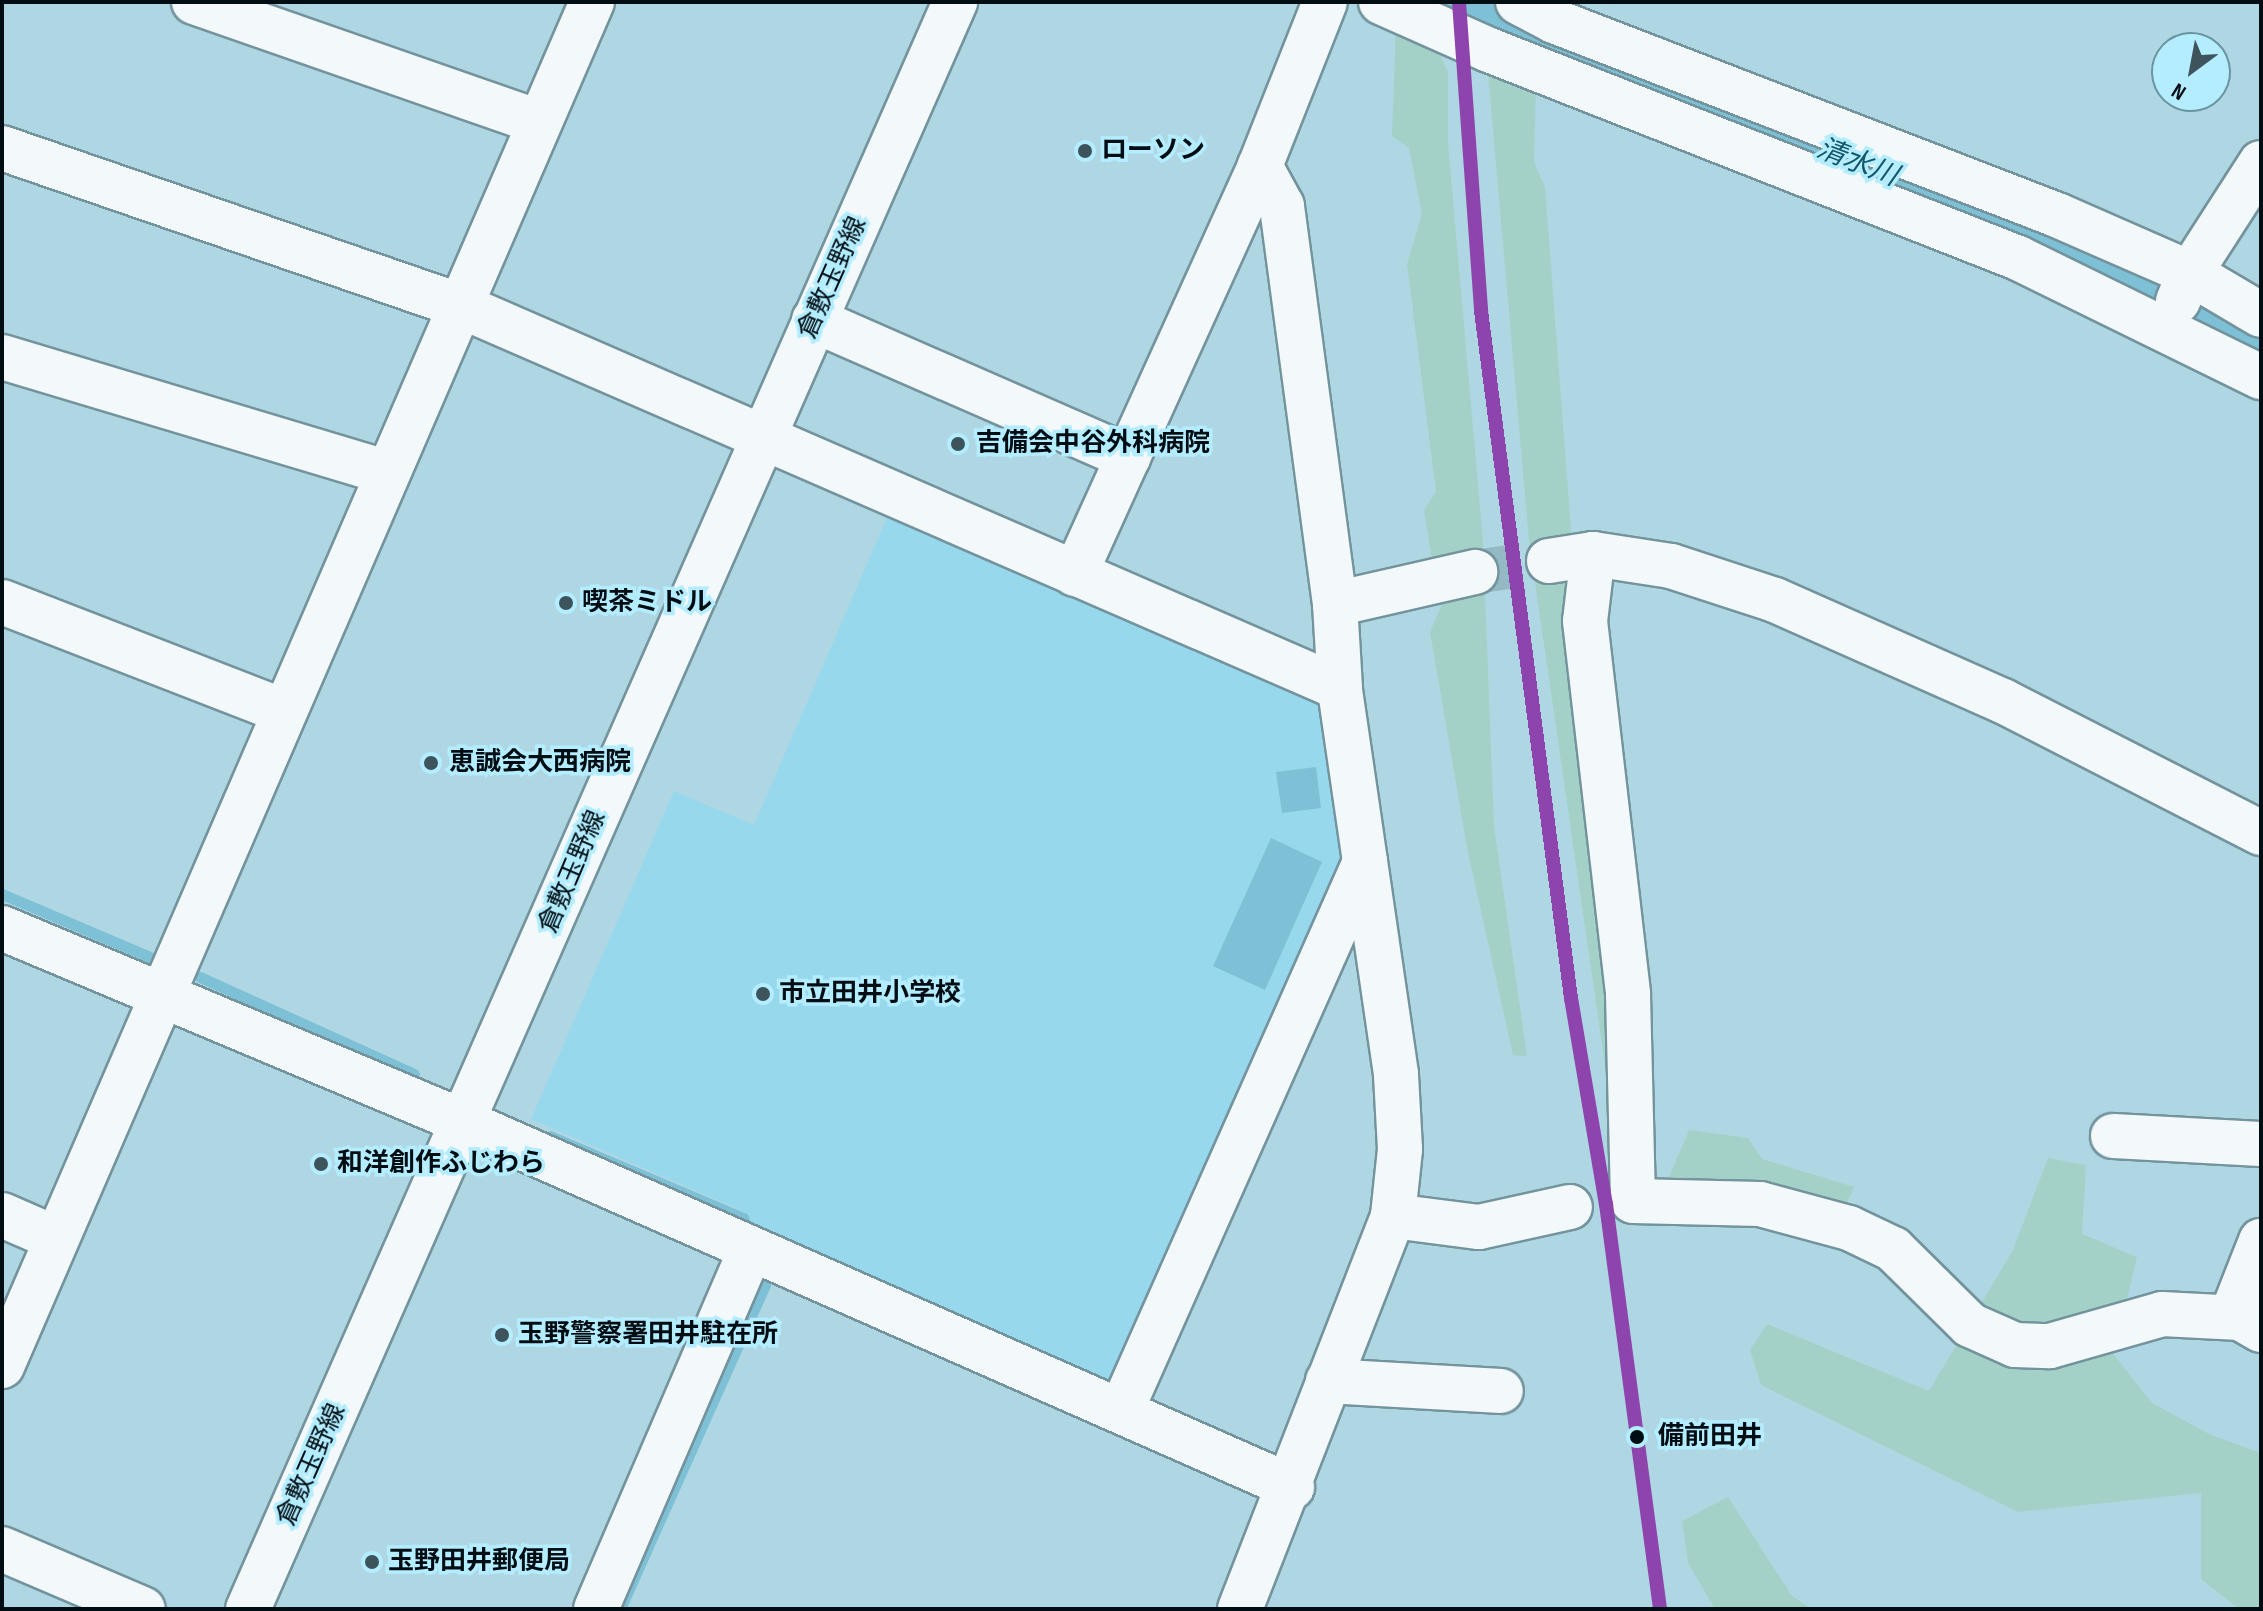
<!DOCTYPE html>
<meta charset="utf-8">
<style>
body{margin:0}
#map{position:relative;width:2263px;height:1611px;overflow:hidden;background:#afd7e3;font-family:"Sofia Sans Condensed","Noto Sans JP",sans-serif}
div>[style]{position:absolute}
.built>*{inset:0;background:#98d8ec}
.green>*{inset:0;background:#a4d1c7}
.water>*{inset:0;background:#7ec1d6}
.stream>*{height:11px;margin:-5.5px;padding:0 5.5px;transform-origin:5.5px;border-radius:5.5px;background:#7ec1d6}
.river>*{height:68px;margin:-34px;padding:0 34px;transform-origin:34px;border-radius:34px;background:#7ec1d6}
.minor-tunnel>*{height:44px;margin-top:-22px;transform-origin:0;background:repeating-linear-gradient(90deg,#95b9c4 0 44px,transparent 0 66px)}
.roads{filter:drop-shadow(2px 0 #73939d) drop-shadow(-2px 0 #73939d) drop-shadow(0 2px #73939d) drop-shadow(0 -2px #73939d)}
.minor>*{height:44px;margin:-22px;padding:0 22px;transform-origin:22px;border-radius:22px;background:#f3f9fb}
.major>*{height:44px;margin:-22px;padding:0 22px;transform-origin:22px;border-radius:22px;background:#f3f9fb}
.rail-1>*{height:14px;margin:-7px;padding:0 7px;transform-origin:7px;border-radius:7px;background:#8e44ad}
.dots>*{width:22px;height:22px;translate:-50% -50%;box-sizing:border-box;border:4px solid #b3edff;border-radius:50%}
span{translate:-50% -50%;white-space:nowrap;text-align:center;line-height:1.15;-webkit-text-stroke:7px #b3edff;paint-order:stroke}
.poi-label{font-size:26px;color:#000e14;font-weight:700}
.left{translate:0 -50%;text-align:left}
.street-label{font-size:26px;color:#000e14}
.stop-label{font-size:26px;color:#000e14;font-weight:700}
.water-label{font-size:28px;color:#145768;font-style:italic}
.frame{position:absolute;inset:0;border:4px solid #000e14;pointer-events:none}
.north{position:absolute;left:2151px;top:32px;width:80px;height:80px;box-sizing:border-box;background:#b3edff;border:2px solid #6b94a1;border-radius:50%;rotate:212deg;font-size:22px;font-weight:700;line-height:32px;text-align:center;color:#000e14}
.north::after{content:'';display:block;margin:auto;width:28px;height:36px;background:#3d545c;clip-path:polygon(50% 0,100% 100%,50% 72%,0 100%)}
</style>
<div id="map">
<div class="built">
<div style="clip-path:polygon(891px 508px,1316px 692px,1335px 711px,1352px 858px,1124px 1379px,1100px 1389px,759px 1236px,745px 1212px,531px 1119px,674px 791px,754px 825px)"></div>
</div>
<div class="green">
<div style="clip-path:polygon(1396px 25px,1440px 54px,1448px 72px,1448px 143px,1483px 541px,1494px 826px,1527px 1056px,1513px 1055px,1468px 853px,1430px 632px,1447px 593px,1432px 560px,1424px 510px,1436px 492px,1407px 264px,1422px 214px,1409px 148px,1392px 136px)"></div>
<div style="clip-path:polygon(1504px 71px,1536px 79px,1534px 162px,1545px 187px,1572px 543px,1581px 568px,1609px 920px,1614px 1127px,1529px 541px,1488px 73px)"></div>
<div style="clip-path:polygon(1689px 1130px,1748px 1138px,1762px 1159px,1854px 1187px,1842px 1214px,1660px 1198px)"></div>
<div style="clip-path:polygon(2048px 1158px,2086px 1165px,2082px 1234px,2137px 1257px,2114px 1355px,2152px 1403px,2211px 1435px,2261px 1453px,2261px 1609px,2239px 1609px,2201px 1579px,2201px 1493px,2018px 1512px,1761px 1385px,1750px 1350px,1767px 1324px,1929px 1391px,2013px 1250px)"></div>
<div style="clip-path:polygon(1728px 1497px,1792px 1596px,1812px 1609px,1715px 1609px,1688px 1563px,1682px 1521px)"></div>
</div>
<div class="water">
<div style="clip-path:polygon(1316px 767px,1321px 808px,1282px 813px,1276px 772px)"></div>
<div style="clip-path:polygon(1271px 838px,1322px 862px,1265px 990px,1213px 966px)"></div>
</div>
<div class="stream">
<div style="left:2px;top:894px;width:161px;rotate:23.1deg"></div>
<div style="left:200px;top:977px;width:235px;rotate:24.4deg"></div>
<div style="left:550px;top:1136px;width:210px;rotate:23deg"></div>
<div style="left:743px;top:1218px;width:17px;rotate:73deg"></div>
<div style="left:620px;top:1609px;width:355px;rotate:-65.9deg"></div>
<div style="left:765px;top:1285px;width:21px;rotate:-109deg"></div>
</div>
<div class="river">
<div style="left:1444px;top:2px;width:626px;rotate:21.36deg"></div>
<div style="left:2027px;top:230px;width:120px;rotate:24deg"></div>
<div style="left:2137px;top:279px;width:140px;rotate:28deg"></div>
</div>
<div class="minor-tunnel">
<div style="left:1475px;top:572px;width:75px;rotate:-8.5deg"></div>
</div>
<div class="roads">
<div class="minor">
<div style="left:194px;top:2px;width:365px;rotate:19.2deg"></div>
<div style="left:1381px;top:2px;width:118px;rotate:24deg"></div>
<div style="left:1489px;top:50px;width:568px;rotate:21.46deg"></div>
<div style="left:2018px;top:258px;width:271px;rotate:26.1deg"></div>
<div style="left:1518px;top:2px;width:41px;rotate:27.8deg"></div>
<div style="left:1554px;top:21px;width:539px;rotate:21.09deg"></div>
<div style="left:2057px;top:215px;width:145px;rotate:23.6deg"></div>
<div style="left:2190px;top:273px;width:82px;rotate:30.6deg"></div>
<div style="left:2px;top:148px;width:485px;rotate:19deg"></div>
<div style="left:461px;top:306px;width:958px;rotate:23.49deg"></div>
<div style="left:2178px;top:301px;width:30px;rotate:-67deg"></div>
<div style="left:2190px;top:273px;width:131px;rotate:-57.2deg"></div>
<div style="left:814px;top:320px;width:343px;rotate:23.6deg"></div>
<div style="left:2px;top:357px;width:400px;rotate:16.7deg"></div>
<div style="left:1593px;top:554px;width:67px;rotate:96.8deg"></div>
<div style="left:1585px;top:621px;width:376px;rotate:83.4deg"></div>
<div style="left:1628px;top:995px;width:206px;rotate:88.6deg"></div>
<div style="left:1633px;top:1201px;width:127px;rotate:1.4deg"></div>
<div style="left:1760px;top:1204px;width:92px;rotate:15.1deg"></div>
<div style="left:1849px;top:1228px;width:49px;rotate:25.5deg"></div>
<div style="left:1893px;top:1249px;width:108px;rotate:44.6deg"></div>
<div style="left:1970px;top:1325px;width:49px;rotate:24deg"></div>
<div style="left:2015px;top:1345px;width:35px;rotate:2deg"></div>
<div style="left:2050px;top:1346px;width:116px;rotate:-15.9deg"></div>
<div style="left:2162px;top:1314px;width:78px;rotate:2.9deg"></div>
<div style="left:2240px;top:1318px;width:24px;rotate:30deg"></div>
<div style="left:1549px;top:561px;width:45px;rotate:-9deg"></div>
<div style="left:1593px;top:554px;width:79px;rotate:8.7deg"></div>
<div style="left:1671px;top:566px;width:109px;rotate:18.1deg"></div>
<div style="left:1775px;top:600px;width:249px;rotate:23.9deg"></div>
<div style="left:2003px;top:701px;width:290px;rotate:27.1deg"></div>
<div style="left:1075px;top:574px;width:448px;rotate:-65.6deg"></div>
<div style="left:1260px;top:166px;width:176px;rotate:-68.4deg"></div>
<div style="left:2px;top:602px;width:301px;rotate:21.2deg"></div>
<div style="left:1335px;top:604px;width:144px;rotate:-12.9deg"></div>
<div style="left:2px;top:928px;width:501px;rotate:22.78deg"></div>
<div style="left:464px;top:1122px;width:905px;rotate:23.79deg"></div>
<div style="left:2113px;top:1136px;width:148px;rotate:3.1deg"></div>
<div style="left:2px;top:1215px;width:58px;rotate:23.5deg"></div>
<div style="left:1393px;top:1216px;width:87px;rotate:7.3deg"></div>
<div style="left:1479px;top:1227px;width:93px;rotate:-12.4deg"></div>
<div style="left:2231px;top:1317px;width:82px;rotate:-68.5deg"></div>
<div style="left:2px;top:1366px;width:1486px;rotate:-66.61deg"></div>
<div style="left:1328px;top:1381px;width:173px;rotate:3.3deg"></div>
<div style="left:1121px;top:1411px;width:601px;rotate:-66.04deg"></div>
<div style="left:596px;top:1609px;width:390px;rotate:-66.7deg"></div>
<div style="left:1240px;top:1609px;width:422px;rotate:-68.7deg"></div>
<div style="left:1393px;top:1216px;width:67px;rotate:-84deg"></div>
<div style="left:1400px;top:1149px;width:75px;rotate:-93.1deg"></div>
<div style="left:1396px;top:1074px;width:390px;rotate:-98.3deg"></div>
<div style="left:1340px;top:688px;width:84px;rotate:-93.4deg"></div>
<div style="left:1335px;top:604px;width:402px;rotate:-97.6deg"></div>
<div style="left:1282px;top:206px;width:46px;rotate:-118.8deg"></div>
</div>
<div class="major">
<div style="left:2px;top:1549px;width:153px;rotate:23.1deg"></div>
<div style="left:248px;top:1609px;width:1756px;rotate:-66.25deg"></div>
</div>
</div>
<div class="rail-1">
<div style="left:1459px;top:2px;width:310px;rotate:85.9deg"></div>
<div style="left:1481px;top:311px;width:693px;rotate:82.54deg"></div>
<div style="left:1571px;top:998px;width:209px;rotate:80.4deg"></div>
<div style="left:1606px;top:1204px;width:409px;rotate:82.4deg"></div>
</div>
<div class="dots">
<div style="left:1085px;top:151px;background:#3d545c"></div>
<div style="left:958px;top:444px;background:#3d545c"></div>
<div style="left:566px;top:603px;background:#3d545c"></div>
<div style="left:431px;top:763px;background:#3d545c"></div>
<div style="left:763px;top:994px;background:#3d545c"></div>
<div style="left:321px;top:1164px;background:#3d545c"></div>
<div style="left:502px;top:1335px;background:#3d545c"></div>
<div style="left:1637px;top:1437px;background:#000e14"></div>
<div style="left:372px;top:1562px;background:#3d545c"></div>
</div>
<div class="poi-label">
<span class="left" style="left:1101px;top:151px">ローソン</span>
<span class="left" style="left:976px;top:444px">吉備会中谷外科病院</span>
<span class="left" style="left:582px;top:603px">喫茶ミドル</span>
<span class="left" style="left:449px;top:763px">恵誠会大西病院</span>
<span class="left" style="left:779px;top:994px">市立田井小学校</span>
<span class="left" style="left:337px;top:1164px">和洋創作ふじわら</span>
<span class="left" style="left:518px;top:1335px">玉野警察署田井駐在所</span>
<span class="left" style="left:388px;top:1562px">玉野田井郵便局</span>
</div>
<div class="street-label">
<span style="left:833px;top:278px;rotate:-66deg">倉敷玉野線</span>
<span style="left:573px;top:872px;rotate:-67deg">倉敷玉野線</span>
<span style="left:312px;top:1465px;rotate:-66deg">倉敷玉野線</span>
</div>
<div class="stop-label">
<span class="left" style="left:1658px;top:1437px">備前田井</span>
</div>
<div class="water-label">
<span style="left:1857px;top:163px;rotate:21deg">清水川</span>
</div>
<div class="frame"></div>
<div class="north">N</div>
</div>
